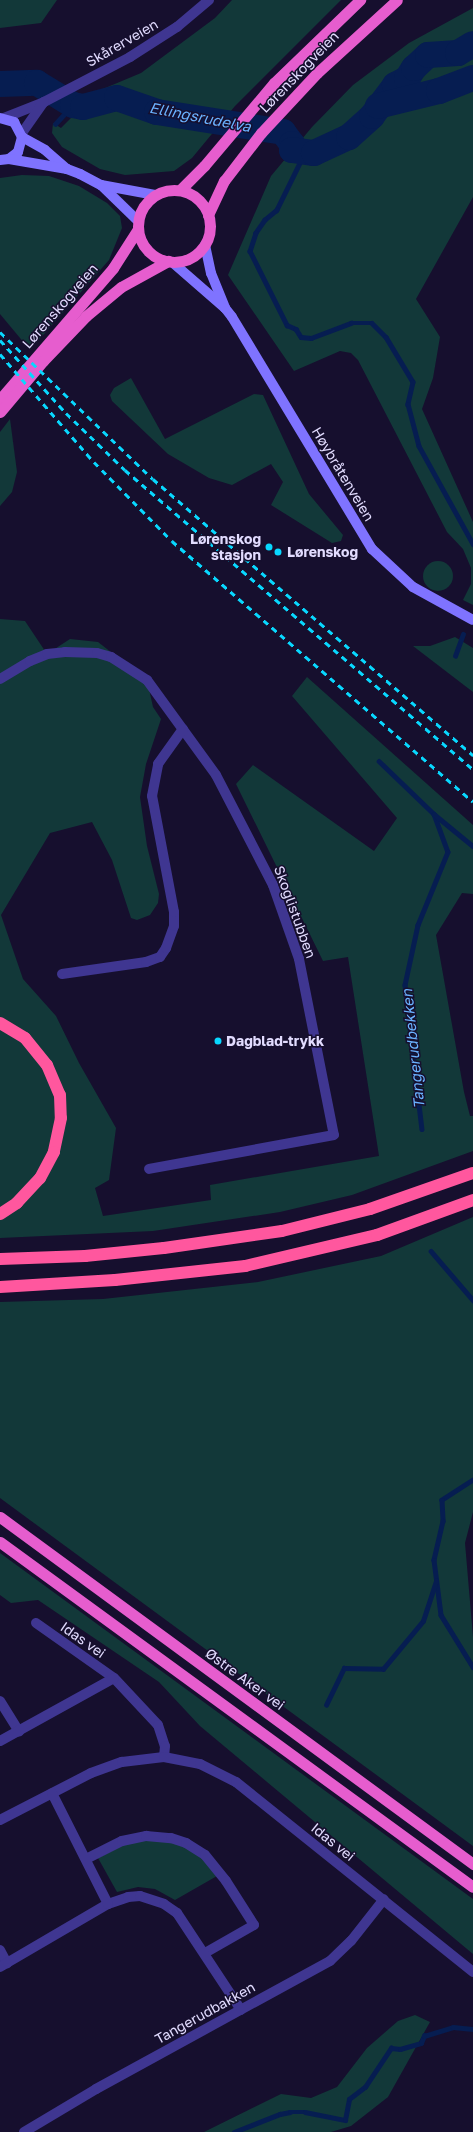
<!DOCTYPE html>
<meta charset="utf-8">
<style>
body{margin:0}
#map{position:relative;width:473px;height:2132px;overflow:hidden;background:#160f2e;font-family:"Golos Text",sans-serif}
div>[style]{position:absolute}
.green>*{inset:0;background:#123839}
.round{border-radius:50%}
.stream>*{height:4.5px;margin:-2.25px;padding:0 2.25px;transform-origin:2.25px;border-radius:2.25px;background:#061d51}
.river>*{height:26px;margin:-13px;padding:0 13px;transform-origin:13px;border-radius:13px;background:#061d51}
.minor>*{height:10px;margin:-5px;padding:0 5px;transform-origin:5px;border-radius:5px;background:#3f3691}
.tertiary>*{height:10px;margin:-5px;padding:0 5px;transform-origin:5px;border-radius:5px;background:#3f3691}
.secondary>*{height:10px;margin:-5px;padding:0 5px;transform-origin:5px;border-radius:5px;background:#7f73ff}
.trunk>*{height:11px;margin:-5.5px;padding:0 5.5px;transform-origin:5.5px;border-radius:5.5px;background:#e65dce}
.trunk>.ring{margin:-5.5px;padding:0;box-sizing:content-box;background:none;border:11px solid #e65dce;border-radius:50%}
.motorway>*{height:12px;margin:-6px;padding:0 6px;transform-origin:6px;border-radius:6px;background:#ff579e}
.rail>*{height:3px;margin-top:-1.5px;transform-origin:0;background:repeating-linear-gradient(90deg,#08d8ff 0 6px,transparent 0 11px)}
.dots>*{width:11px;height:11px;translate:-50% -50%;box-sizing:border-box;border:2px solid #160f2e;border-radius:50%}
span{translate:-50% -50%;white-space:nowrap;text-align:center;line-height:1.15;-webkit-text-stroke:3px #160f2e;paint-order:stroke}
.street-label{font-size:14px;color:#e2dcff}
.poi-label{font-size:14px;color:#e2dcff;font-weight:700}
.right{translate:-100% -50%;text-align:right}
.left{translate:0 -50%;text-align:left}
.water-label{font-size:15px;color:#6ab2ff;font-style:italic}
</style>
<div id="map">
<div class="green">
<div style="clip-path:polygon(0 0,57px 0,41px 23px,0 28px)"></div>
<div style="clip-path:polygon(232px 0,341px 0,235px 106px,192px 158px,174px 171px,125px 175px,100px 169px,62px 147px,52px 133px,53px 123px,61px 128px,98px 91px,141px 73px,215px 18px)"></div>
<div style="clip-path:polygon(473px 8px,473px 197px,416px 299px,440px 337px,433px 378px,422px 409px,473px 522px,473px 605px,463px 600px,471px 584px,471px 568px,463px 549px,447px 532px,358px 360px,351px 353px,340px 351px,294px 371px,228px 275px,271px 176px,312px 127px,353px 85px,409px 43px)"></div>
<div style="clip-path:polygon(22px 175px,49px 176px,79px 186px,107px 203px,120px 216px,122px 228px,109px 260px,30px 350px,0 314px,0 178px)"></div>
<div style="clip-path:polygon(131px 378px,165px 439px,254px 394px,263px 395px,309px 494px,343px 535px,341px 541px,332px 543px,271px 505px,283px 482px,271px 464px,232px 485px,209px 478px,168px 454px,112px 401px,110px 395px,114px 388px)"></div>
<div style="clip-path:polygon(10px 419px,17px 472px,12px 492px,0 506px,0 432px)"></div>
<div class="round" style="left:423px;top:561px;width:30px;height:30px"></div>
<div style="clip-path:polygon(0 619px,25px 621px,47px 654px,70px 639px,98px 642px,147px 680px,153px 707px,161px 719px,146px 764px,140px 797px,147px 846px,159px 894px,158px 903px,150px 915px,137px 920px,131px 918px,112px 860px,92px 822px,50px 833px,1px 915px,23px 979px,56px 1016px,79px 1063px,116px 1128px,109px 1180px,95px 1188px,103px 1216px,211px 1200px,210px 1185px,379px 1156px,348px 957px,323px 961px,236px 784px,253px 765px,374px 851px,397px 818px,292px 696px,307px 677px,473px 825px,473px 894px,462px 893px,436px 935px,464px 1092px,470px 1116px,473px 1116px,473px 1151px,352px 1195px,280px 1212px,153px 1231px,0 1238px)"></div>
<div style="clip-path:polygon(455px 637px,473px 648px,473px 692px,413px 646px,430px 646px)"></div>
<div style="clip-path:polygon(473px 1217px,473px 1512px,465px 1543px,473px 1637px,473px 1846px,0 1498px,0 1302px,103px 1299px,258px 1282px,381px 1256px)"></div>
<div style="clip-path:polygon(0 1553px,473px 1899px,473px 1954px,200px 1726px,159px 1682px,38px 1600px,11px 1603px,0 1595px)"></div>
<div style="clip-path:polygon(147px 1839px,172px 1842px,186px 1847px,202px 1858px,217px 1876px,175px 1900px,155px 1889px,138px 1887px,117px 1892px,98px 1858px,123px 1845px)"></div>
<div style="clip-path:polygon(415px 2015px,430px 2022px,388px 2097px,351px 2126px,331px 2132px,204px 2132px,281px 2094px,311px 2098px,337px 2087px,367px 2048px,398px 2021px)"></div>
</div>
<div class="stream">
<div style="left:55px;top:124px;width:26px;rotate:-47deg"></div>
<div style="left:305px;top:153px;width:64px;rotate:116.2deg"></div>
<div style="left:277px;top:210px;width:16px;rotate:140deg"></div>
<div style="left:265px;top:220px;width:16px;rotate:125deg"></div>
<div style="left:256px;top:233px;width:19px;rotate:108deg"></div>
<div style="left:250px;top:251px;width:83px;rotate:63.4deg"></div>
<div style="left:287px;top:325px;width:10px;rotate:24deg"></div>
<div style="left:296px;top:329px;width:9px;rotate:58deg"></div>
<div style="left:301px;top:337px;width:10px;rotate:6deg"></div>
<div style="left:311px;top:338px;width:43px;rotate:-20.6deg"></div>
<div style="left:351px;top:323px;width:21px"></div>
<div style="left:372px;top:323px;width:20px;rotate:45deg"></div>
<div style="left:386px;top:337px;width:52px;rotate:59deg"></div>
<div style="left:413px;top:382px;width:23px;rotate:103deg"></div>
<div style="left:408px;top:404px;width:43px;rotate:75.3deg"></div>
<div style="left:419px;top:446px;width:112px;rotate:61.1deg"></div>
<div style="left:455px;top:656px;width:23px;rotate:-70deg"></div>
<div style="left:379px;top:761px;width:76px;rotate:43.9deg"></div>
<div style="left:434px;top:814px;width:40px;rotate:69.8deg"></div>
<div style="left:448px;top:852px;width:79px;rotate:112.3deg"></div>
<div style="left:418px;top:925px;width:61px;rotate:102.2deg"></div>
<div style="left:405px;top:985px;width:145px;rotate:83.3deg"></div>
<div style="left:434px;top:814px;width:50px;rotate:39.4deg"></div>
<div style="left:431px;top:1251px;width:65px;rotate:49.4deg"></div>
<div style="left:473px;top:1480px;width:37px;rotate:147deg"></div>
<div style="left:442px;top:1500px;width:21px;rotate:87deg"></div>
<div style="left:443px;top:1521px;width:40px;rotate:103deg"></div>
<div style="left:434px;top:1560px;width:55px;rotate:82.7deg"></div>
<div style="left:441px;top:1615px;width:61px;rotate:58.4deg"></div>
<div style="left:326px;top:1705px;width:41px;rotate:-64.1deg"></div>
<div style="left:344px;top:1668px;width:39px;rotate:1deg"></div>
<div style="left:383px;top:1669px;width:62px;rotate:-50.2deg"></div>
<div style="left:423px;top:1621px;width:42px;rotate:-72deg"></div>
<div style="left:234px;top:2132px;width:49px;rotate:-21.4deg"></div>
<div style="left:280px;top:2114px;width:10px;rotate:-11deg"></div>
<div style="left:290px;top:2112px;width:15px"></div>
<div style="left:305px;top:2112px;width:41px;rotate:11.3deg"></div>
<div style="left:345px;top:2120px;width:21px;rotate:-79deg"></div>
<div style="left:349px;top:2099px;width:20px;rotate:-37deg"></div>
<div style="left:365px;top:2087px;width:47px;rotate:-56.3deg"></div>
<div style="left:391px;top:2048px;width:9px;rotate:6deg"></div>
<div style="left:400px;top:2049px;width:22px;rotate:-16deg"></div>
<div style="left:421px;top:2043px;width:8px;rotate:-67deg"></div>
<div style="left:424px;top:2036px;width:30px;rotate:-17deg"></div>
<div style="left:453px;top:2027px;width:20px;rotate:6deg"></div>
</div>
<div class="river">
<div style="left:0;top:84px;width:37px;rotate:-2deg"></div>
<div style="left:37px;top:83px;width:42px;rotate:31.4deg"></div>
<div style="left:73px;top:105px;width:10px;rotate:11deg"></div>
<div style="left:83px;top:107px;width:35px;rotate:-15deg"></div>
<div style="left:117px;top:98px;width:42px;rotate:19.3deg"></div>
<div style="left:157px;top:112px;width:128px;rotate:9deg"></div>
<div style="left:283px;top:132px;width:15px;rotate:53deg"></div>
<div style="left:292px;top:144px;width:6px;rotate:90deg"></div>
<div style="left:292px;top:150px;width:22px;rotate:8deg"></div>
<div style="left:314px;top:153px;width:38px;rotate:-25deg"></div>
<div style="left:349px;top:137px;width:31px;rotate:-42deg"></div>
<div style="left:372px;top:116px;width:39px;rotate:-53deg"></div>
<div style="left:395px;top:85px;width:13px;rotate:-27deg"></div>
<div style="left:407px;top:79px;width:13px;rotate:-58deg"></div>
<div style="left:414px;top:68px;width:19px;rotate:-43deg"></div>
<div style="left:428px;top:55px;width:30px;rotate:-4deg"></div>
<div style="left:458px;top:53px;width:17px;rotate:-31deg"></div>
<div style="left:378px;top:106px;width:63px;rotate:-13.8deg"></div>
<div style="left:439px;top:91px;width:36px;rotate:-21deg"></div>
</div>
<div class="minor">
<div style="left:0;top:679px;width:35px;rotate:-31deg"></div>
<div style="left:30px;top:661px;width:18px;rotate:-22deg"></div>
<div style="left:47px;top:654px;width:18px;rotate:-6deg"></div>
<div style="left:65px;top:652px;width:32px;rotate:2deg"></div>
<div style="left:97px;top:653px;width:15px;rotate:16deg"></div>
<div style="left:111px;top:657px;width:43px;rotate:32.6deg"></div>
<div style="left:147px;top:680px;width:117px;rotate:54deg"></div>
<div style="left:216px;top:775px;width:124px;rotate:62.6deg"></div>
<div style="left:273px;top:885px;width:78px;rotate:70.6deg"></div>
<div style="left:299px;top:959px;width:179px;rotate:78.8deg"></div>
<div style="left:334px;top:1135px;width:188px;rotate:169.6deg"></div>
<div style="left:62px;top:974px;width:85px;rotate:-8.1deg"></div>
<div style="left:146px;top:962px;width:15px;rotate:-20deg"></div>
<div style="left:160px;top:957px;width:11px;rotate:-56deg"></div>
<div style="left:166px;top:948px;width:23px;rotate:-70deg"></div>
<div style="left:174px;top:926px;width:14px;rotate:-90deg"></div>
<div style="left:174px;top:912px;width:118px;rotate:-100.7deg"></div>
<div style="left:152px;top:796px;width:33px;rotate:-79deg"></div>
<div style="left:158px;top:764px;width:43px;rotate:-54.5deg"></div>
<div style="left:36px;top:1623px;width:95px;rotate:35.2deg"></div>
<div style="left:114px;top:1678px;width:64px;rotate:46.9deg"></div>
<div style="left:158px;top:1725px;width:22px;rotate:72deg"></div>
<div style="left:165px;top:1746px;width:11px;rotate:95deg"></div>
<div style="left:0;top:1701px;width:36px;rotate:58deg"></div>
<div style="left:0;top:1741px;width:130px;rotate:-28.9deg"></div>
<div style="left:0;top:1820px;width:102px;rotate:-27.3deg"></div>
<div style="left:91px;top:1773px;width:33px;rotate:-20deg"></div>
<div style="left:122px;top:1762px;width:42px;rotate:-6.8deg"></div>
<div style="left:164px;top:1757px;width:37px;rotate:11deg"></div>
<div style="left:200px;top:1764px;width:40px;rotate:26.6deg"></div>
<div style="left:236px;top:1782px;width:304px;rotate:38.7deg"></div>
<div style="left:86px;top:1859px;width:40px;rotate:-26.6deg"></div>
<div style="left:122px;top:1841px;width:25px;rotate:-12deg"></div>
<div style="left:146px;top:1836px;width:25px;rotate:5deg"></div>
<div style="left:171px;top:1838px;width:16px;rotate:18deg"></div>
<div style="left:186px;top:1843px;width:22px;rotate:32deg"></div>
<div style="left:205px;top:1855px;width:33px;rotate:51deg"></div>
<div style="left:226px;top:1881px;width:52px;rotate:57.5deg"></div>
<div style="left:254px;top:1925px;width:56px;rotate:150.3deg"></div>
<div style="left:108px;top:1904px;width:21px;rotate:-19deg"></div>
<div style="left:128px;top:1897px;width:12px;rotate:-5deg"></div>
<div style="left:140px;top:1896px;width:25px;rotate:18deg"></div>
<div style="left:164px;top:1904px;width:16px;rotate:35deg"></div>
<div style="left:177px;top:1913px;width:116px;rotate:56.6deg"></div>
<div style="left:0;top:1950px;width:15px;rotate:62deg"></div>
<div style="left:0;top:1967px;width:125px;rotate:-30.3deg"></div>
<div style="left:108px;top:1904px;width:124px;rotate:-116.8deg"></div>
<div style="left:24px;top:2132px;width:84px;rotate:-30.8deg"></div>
<div style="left:96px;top:2089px;width:267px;rotate:-28.7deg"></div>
<div style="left:330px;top:1961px;width:29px;rotate:-44deg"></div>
<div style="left:351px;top:1941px;width:53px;rotate:-51.8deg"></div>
</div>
<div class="tertiary">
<div style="left:4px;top:118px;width:43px;rotate:-21.8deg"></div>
<div style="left:44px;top:102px;width:97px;rotate:-27.6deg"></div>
<div style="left:130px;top:57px;width:56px;rotate:-32.6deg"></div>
<div style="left:177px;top:27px;width:42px;rotate:-40.2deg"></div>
<div style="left:22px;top:133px;width:38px;rotate:-55deg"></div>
</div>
<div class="secondary">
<div style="left:0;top:118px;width:15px;rotate:16deg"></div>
<div style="left:14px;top:122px;width:17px;rotate:62deg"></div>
<div style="left:22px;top:137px;width:16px;rotate:105deg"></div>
<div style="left:18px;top:152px;width:11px;rotate:142deg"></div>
<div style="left:9px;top:159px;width:9px;rotate:174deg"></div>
<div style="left:22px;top:137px;width:26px;rotate:29deg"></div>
<div style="left:45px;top:150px;width:29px;rotate:41deg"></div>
<div style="left:9px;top:159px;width:59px;rotate:9.8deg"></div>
<div style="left:67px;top:169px;width:14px;rotate:21deg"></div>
<div style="left:80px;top:174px;width:24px;rotate:28deg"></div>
<div style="left:101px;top:185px;width:52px;rotate:44.2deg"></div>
<div style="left:101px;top:185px;width:55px;rotate:10.5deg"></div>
<div style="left:205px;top:245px;width:29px;rotate:78deg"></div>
<div style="left:211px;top:273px;width:38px;rotate:68deg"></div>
<div style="left:172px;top:262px;width:70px;rotate:41deg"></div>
<div style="left:225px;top:308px;width:11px;rotate:52deg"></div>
<div style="left:232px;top:317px;width:271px;rotate:58.9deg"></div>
<div style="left:372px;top:549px;width:56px;rotate:42.8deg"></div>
<div style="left:413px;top:587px;width:68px;rotate:28.8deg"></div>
</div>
<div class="trunk">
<div style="left:180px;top:190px;width:34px;rotate:-45deg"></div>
<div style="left:204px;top:166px;width:109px;rotate:-49.9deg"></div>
<div style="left:274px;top:83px;width:120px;rotate:-44deg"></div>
<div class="ring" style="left:138px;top:190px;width:61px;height:61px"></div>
<div style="left:208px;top:215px;width:38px;rotate:-65deg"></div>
<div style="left:224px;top:181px;width:61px;rotate:-52.4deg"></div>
<div style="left:261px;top:133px;width:82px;rotate:-47deg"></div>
<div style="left:317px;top:73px;width:108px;rotate:-42.4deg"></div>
<div style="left:0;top:399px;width:173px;rotate:-49.2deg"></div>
<div style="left:113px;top:268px;width:46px;rotate:-57.3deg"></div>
<div style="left:0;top:412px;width:67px;rotate:-49.9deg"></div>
<div style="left:43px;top:361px;width:62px;rotate:-46.3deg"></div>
<div style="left:86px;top:316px;width:45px;rotate:-39.6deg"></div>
<div style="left:121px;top:287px;width:54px;rotate:-29deg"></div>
<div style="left:0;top:1517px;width:587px;rotate:36.26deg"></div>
<div style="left:0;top:1542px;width:585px;rotate:36.11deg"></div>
</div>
<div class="motorway">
<div style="left:0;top:1023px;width:29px;rotate:31deg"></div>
<div style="left:25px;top:1038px;width:35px;rotate:51deg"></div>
<div style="left:47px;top:1065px;width:33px;rotate:67deg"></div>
<div style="left:60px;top:1095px;width:23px;rotate:88deg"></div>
<div style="left:61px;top:1118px;width:35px;rotate:102deg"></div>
<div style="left:54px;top:1152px;width:30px;rotate:118deg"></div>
<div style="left:40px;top:1178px;width:34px;rotate:133deg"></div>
<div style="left:17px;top:1203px;width:20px;rotate:147deg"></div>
<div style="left:0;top:1259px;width:85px;rotate:-2deg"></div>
<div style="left:85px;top:1256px;width:79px;rotate:-5.8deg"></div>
<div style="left:164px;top:1248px;width:119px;rotate:-8.2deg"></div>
<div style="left:282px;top:1231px;width:91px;rotate:-14deg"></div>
<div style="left:370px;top:1209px;width:109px;rotate:-19.3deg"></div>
<div style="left:0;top:1287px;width:115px;rotate:-3.5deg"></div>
<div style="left:115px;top:1280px;width:131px;rotate:-6.1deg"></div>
<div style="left:245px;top:1266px;width:136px;rotate:-13.2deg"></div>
<div style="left:377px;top:1235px;width:102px;rotate:-20deg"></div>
</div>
<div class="rail">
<div style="left:0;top:332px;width:212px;rotate:43.9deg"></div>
<div style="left:153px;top:479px;width:423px;rotate:40.8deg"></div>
<div style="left:0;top:340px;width:98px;rotate:47.9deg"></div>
<div style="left:66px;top:413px;width:82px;rotate:44deg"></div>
<div style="left:125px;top:470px;width:459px;rotate:40.7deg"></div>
<div style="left:0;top:354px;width:143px;rotate:49deg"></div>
<div style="left:94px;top:462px;width:111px;rotate:45.4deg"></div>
<div style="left:172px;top:541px;width:398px;rotate:40.9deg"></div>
</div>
<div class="dots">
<div style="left:269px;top:547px;background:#08d8ff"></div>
<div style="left:278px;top:552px;background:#08d8ff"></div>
<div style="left:218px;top:1041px;background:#08d8ff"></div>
</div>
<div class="street-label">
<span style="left:122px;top:43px;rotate:-30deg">Skårerveien</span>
<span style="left:299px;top:72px;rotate:-46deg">Lørenskogveien</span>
<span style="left:60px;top:306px;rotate:-49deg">Lørenskogveien</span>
<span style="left:343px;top:474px;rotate:59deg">Høybråtenveien</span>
<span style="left:295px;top:912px;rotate:70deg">Skoglistubben</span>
<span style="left:83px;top:1640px;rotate:35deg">Idas vei</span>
<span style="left:245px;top:1679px;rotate:36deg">Østre Aker vei</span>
<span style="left:333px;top:1842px;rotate:39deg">Idas vei</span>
<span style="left:205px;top:2013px;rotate:-29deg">Tangerudbakken</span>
</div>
<div class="poi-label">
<span class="right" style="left:261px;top:547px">Lørenskog<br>stasjon</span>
<span class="left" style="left:287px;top:552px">Lørenskog</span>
<span class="left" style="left:226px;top:1041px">Dagblad-trykk</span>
</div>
<div class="water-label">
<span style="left:200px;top:117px;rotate:11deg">Ellingsrudelva</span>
<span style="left:413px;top:1049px;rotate:-96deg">Tangerudbekken</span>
</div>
</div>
